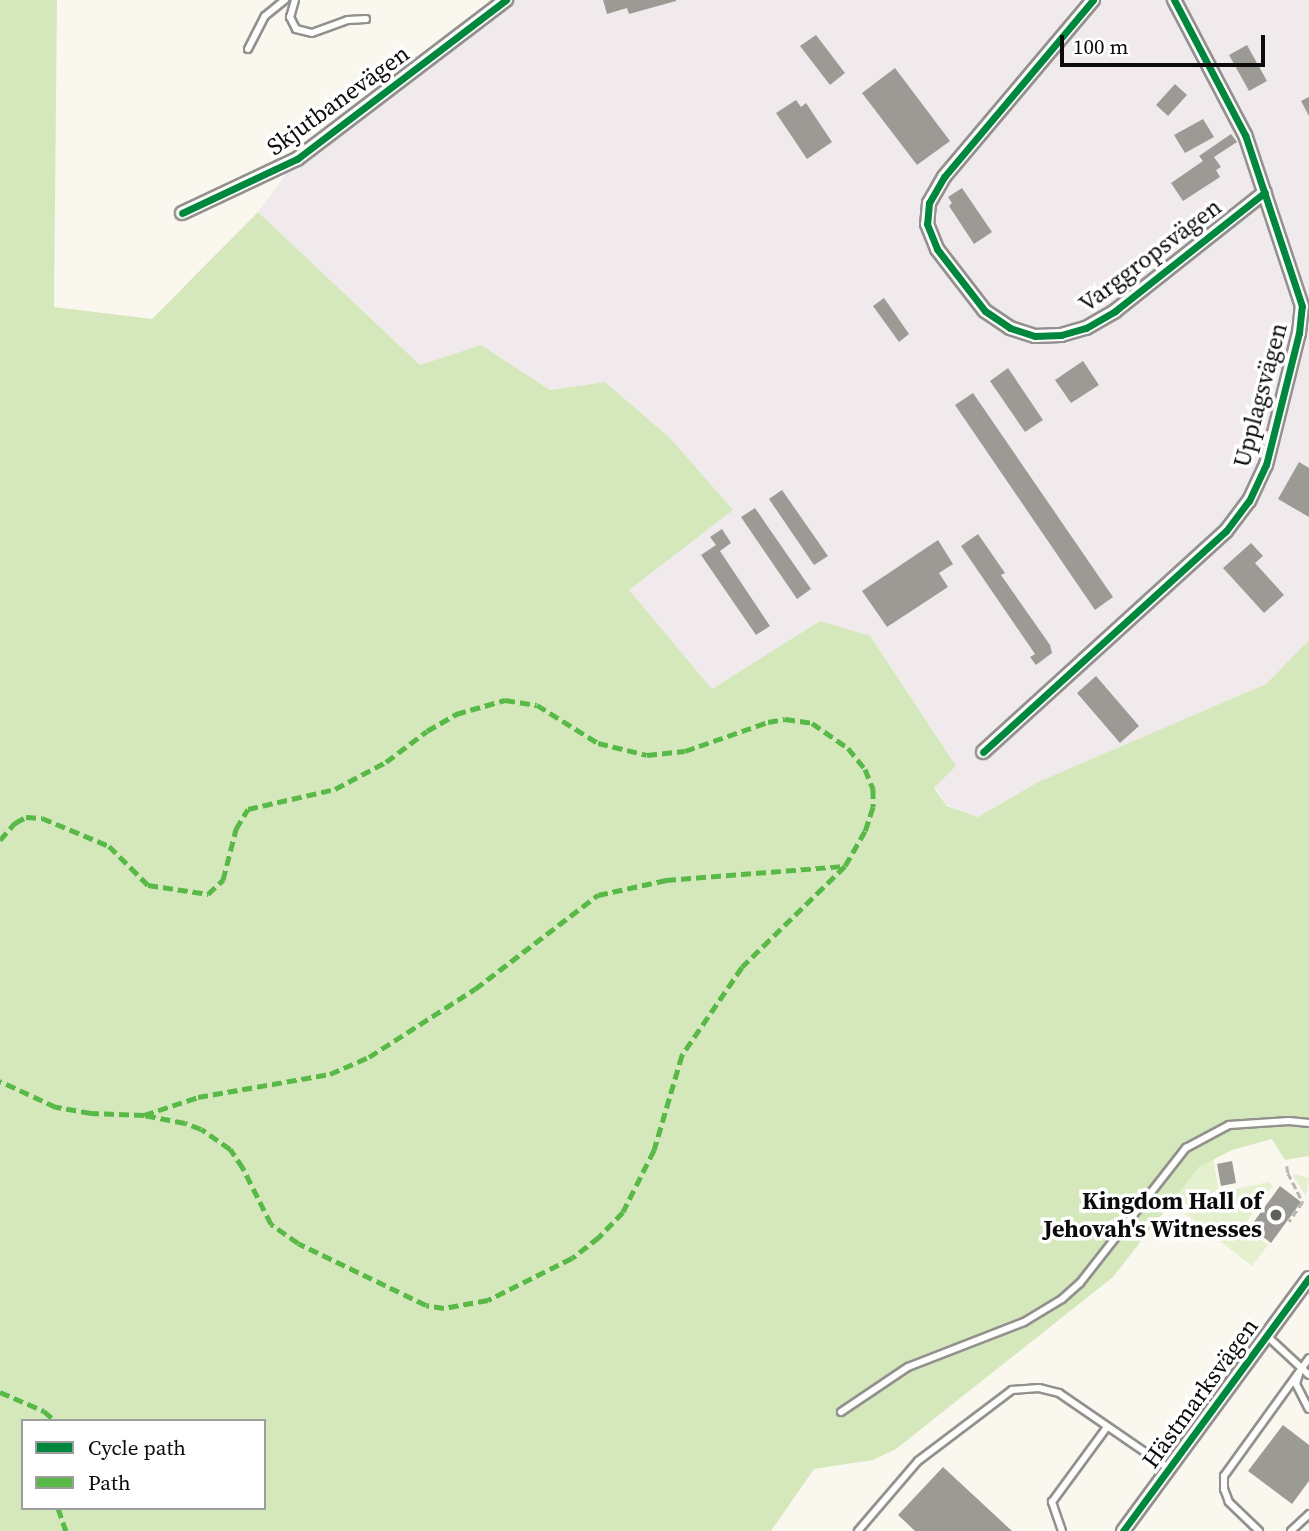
<!DOCTYPE html>
<meta charset="utf-8">
<style>
body{margin:0}
#map{position:relative;width:1309px;height:1531px;overflow:hidden;background:#faf7ef;font-family:"Source Serif 4",serif}
div>[style]{position:absolute}
.industrial>*{inset:0;background:#f1eaed}
.green>*{inset:0;background:#e4f0ce}
.forest>*{inset:0;background:#d5e8bc}
.building>*{inset:0;background:#9c9a95}
.path>*{height:2.5px;margin-top:-1.25px;transform-origin:0;background:repeating-linear-gradient(90deg,#b7b6b5 0 7px,transparent 0 10.5px)}
.roads{filter:drop-shadow(2px 0 #93918e) drop-shadow(-2px 0 #93918e) drop-shadow(0 2px #93918e) drop-shadow(0 -2px #93918e)}
.service>*{height:6px;margin:-3px;padding:0 3px;transform-origin:3px;border-radius:3px;background:#fefefd}
.minor>*{height:12px;margin:-6px;padding:0 6px;transform-origin:6px;border-radius:6px;background:#fefefd}
.quiet>*{height:5px;margin-top:-2.5px;transform-origin:0;background:repeating-linear-gradient(90deg,#58b947 0 10px,transparent 0 15px)}
.cycleway>*{height:7px;margin:-3.5px;padding:0 3.5px;transform-origin:3.5px;border-radius:3.5px;background:#00873e}
.dots>*{width:19px;height:19px;translate:-50% -50%;box-sizing:border-box;border:4px solid #fff;border-radius:50%}
span{translate:-50% -50%;white-space:nowrap;text-align:center;line-height:1.15;-webkit-text-stroke:7px #fff;paint-order:stroke}
.street-label{font-size:24px;color:#0b0b0b}
.poi-label{font-size:24px;color:#0b0b0b;font-weight:700}
.right{translate:-100% -50%;text-align:right}
.legend{position:absolute;left:21px;top:1419px;width:245px;height:91px;box-sizing:border-box;background:#fff;border:2px solid #9d9d9d;margin:0;padding:9px 12px;list-style:none;font-size:21px;color:#0b0b0b}
.legend li{display:flex;align-items:center;gap:14px;height:35px}
.legend b{width:35px;border:2px solid #9d9d9d}
.scale{position:absolute;left:1060px;top:35px;width:205px;height:32px;box-sizing:border-box;border:4px solid #0b0b0b;border-top:0;padding-left:9px;font-size:21px;line-height:24px;white-space:nowrap;color:#0b0b0b;-webkit-text-stroke:5px #fff;paint-order:stroke}
</style>
<div id="map">
<div class="industrial">
<div style="clip-path:polygon(506px 0,1309px 0,1309px 640px,1266px 684px,1038px 782px,978px 817px,947px 805px,820px 621px,712px 689px,628px 590px,732px 510px,670px 438px,605px 382px,550px 390px,481px 345px,420px 365px,258px 212px,297px 159px)"></div>
</div>
<div class="green">
<div style="clip-path:polygon(1213px 1158px,1219px 1192px,1269px 1182px,1273px 1186px,1243px 1227px,1268px 1245px,1252px 1266px,1174px 1205px,1174px 1196px,1199px 1167px)"></div>
<div style="clip-path:polygon(1295px 1174px,1309px 1178px,1306px 1196px,1293px 1176px)"></div>
</div>
<div class="forest">
<div style="clip-path:polygon(evenodd,0 0,57px 0,54px 307px,152px 319px,258px 212px,420px 365px,481px 345px,550px 390px,605px 382px,670px 438px,733px 510px,629px 590px,712px 689px,820px 621px,870px 636px,956px 766px,934px 788px,947px 806px,978px 817px,1038px 782px,1266px 684px,1309px 640px,1309px 1156px,1285px 1160px,1272px 1139px,1232px 1150px,1199px 1167px,1113px 1277px,896px 1449px,873px 1460px,814px 1469px,771px 1531px,0 1531px,0 0,23px 1421px,264px 1421px,264px 1508px,23px 1508px,23px 1421px)"></div>
</div>
<div class="building">
<div style="clip-path:polygon(603px 0,676px 0,676px 1px,629px 14px,627px 8px,607px 14px)"></div>
<div style="clip-path:polygon(816px 35px,845px 73px,830px 85px,800px 46px)"></div>
<div style="clip-path:polygon(1247px 45px,1267px 81px,1249px 91px,1229px 55px)"></div>
<div style="clip-path:polygon(895px 68px,950px 141px,917px 165px,862px 93px)"></div>
<div style="clip-path:polygon(1175px 84px,1187px 95px,1168px 116px,1156px 105px)"></div>
<div style="clip-path:polygon(1309px 97px,1309px 116px,1301px 101px)"></div>
<div style="clip-path:polygon(796px 100px,801px 107px,806px 103px,832px 142px,807px 159px,776px 113px)"></div>
<div style="clip-path:polygon(1203px 119px,1214px 137px,1185px 153px,1174px 135px)"></div>
<div style="clip-path:polygon(1231px 134px,1237px 142px,1214px 157px,1221px 167px,1216px 170px,1220px 177px,1183px 201px,1171px 183px,1203px 161px,1199px 156px)"></div>
<div style="clip-path:polygon(962px 188px,992px 232px,974px 244px,949px 206px,952px 203px,948px 197px)"></div>
<div style="clip-path:polygon(884px 298px,909px 334px,899px 342px,873px 306px)"></div>
<div style="clip-path:polygon(1083px 361px,1099px 385px,1071px 403px,1055px 380px)"></div>
<div style="clip-path:polygon(1008px 368px,1043px 420px,1025px 432px,990px 381px)"></div>
<div style="clip-path:polygon(973px 393px,1113px 597px,1095px 610px,955px 405px)"></div>
<div style="clip-path:polygon(1299px 462px,1309px 468px,1309px 517px,1278px 499px)"></div>
<div style="clip-path:polygon(782px 490px,828px 556px,814px 565px,769px 499px)"></div>
<div style="clip-path:polygon(755px 508px,811px 589px,797px 599px,741px 517px)"></div>
<div style="clip-path:polygon(722px 529px,731px 543px,720px 551px,770px 626px,756px 635px,701px 555px,716px 545px,710px 537px)"></div>
<div style="clip-path:polygon(978px 534px,1005px 573px,1001px 575px,1050px 645px,1052px 653px,1036px 665px,1030px 657px,1035px 654px,961px 546px)"></div>
<div style="clip-path:polygon(938px 540px,953px 564px,939px 573px,948px 587px,887px 627px,862px 591px)"></div>
<div style="clip-path:polygon(1251px 543px,1263px 556px,1255px 563px,1284px 595px,1264px 613px,1223px 568px)"></div>
<div style="clip-path:polygon(1096px 676px,1139px 726px,1120px 743px,1077px 693px)"></div>
<div style="clip-path:polygon(1232px 1161px,1236px 1183px,1221px 1186px,1217px 1164px)"></div>
<div style="clip-path:polygon(1280px 1186px,1301px 1202px,1271px 1243px,1250px 1227px)"></div>
<div style="clip-path:polygon(1283px 1425px,1309px 1445px,1309px 1481px,1292px 1504px,1248px 1471px)"></div>
<div style="clip-path:polygon(943px 1467px,1012px 1531px,915px 1531px,898px 1515px)"></div>
</div>
<div class="path">
<div style="left:1287px;top:1166px;width:7px;rotate:82deg"></div>
<div style="left:1288px;top:1173px;width:33px;rotate:63deg"></div>
<div style="left:1303px;top:1202px;width:24px;rotate:125deg"></div>
</div>
<div class="roads">
<div class="service">
<div style="left:295px;top:0;width:18px;rotate:106deg"></div>
<div style="left:290px;top:17px;width:13px;rotate:63deg"></div>
<div style="left:296px;top:29px;width:16px;rotate:14deg"></div>
<div style="left:312px;top:33px;width:38px;rotate:-20deg"></div>
<div style="left:348px;top:20px;width:18px;rotate:-3deg"></div>
<div style="left:248px;top:49px;width:37px;rotate:-63deg"></div>
<div style="left:265px;top:16px;width:26px;rotate:-39deg"></div>
<div style="left:1267px;top:1336px;width:57px;rotate:42.9deg"></div>
<div style="left:1299px;top:1374px;width:10px;rotate:107deg"></div>
<div style="left:1296px;top:1384px;width:28px;rotate:63deg"></div>
<div style="left:841px;top:1412px;width:81px;rotate:-33.9deg"></div>
<div style="left:908px;top:1367px;width:124px;rotate:-21.2deg"></div>
<div style="left:1024px;top:1322px;width:44px;rotate:-31.2deg"></div>
<div style="left:1062px;top:1299px;width:24px;rotate:-42deg"></div>
<div style="left:1080px;top:1283px;width:172px;rotate:-51.9deg"></div>
<div style="left:1186px;top:1148px;width:49px;rotate:-28.1deg"></div>
<div style="left:1229px;top:1125px;width:60px;rotate:-3.8deg"></div>
<div style="left:1289px;top:1121px;width:20px;rotate:6deg"></div>
<div style="left:858px;top:1531px;width:92px;rotate:-49.4deg"></div>
<div style="left:918px;top:1461px;width:118px;rotate:-37.1deg"></div>
<div style="left:1012px;top:1390px;width:27px;rotate:-4deg"></div>
<div style="left:1039px;top:1388px;width:21px;rotate:14deg"></div>
<div style="left:1059px;top:1393px;width:132px;rotate:34.5deg"></div>
<div style="left:1062px;top:1531px;width:31px;rotate:-109deg"></div>
<div style="left:1052px;top:1502px;width:93px;rotate:-53.7deg"></div>
<div style="left:1259px;top:1531px;width:42px;rotate:-136deg"></div>
<div style="left:1229px;top:1502px;width:14px;rotate:-111deg"></div>
<div style="left:1224px;top:1489px;width:13px;rotate:-90deg"></div>
<div style="left:1224px;top:1476px;width:145px;rotate:-54.2deg"></div>
<div style="left:1291px;top:1531px;width:25px;rotate:-43deg"></div>
</div>
<div class="minor">
<div style="left:1093px;top:0;width:231px;rotate:130.1deg"></div>
<div style="left:944px;top:177px;width:30px;rotate:120deg"></div>
<div style="left:929px;top:203px;width:21px;rotate:95deg"></div>
<div style="left:927px;top:224px;width:27px;rotate:68deg"></div>
<div style="left:937px;top:249px;width:78px;rotate:52.3deg"></div>
<div style="left:985px;top:311px;width:30px;rotate:34deg"></div>
<div style="left:1010px;top:328px;width:26px;rotate:18deg"></div>
<div style="left:1035px;top:336px;width:26px;rotate:-2deg"></div>
<div style="left:1061px;top:335px;width:26px;rotate:-16deg"></div>
<div style="left:1086px;top:328px;width:34px;rotate:-30deg"></div>
<div style="left:1115px;top:311px;width:191px;rotate:-38.4deg"></div>
<div style="left:182px;top:213px;width:127px;rotate:-25.2deg"></div>
<div style="left:297px;top:159px;width:263px;rotate:-37.3deg"></div>
<div style="left:983px;top:752px;width:328px;rotate:-42.3deg"></div>
<div style="left:1226px;top:531px;width:38px;rotate:-53deg"></div>
<div style="left:1249px;top:501px;width:40px;rotate:-65deg"></div>
<div style="left:1266px;top:465px;width:136px;rotate:-76deg"></div>
<div style="left:1299px;top:333px;width:27px;rotate:-84deg"></div>
<div style="left:1302px;top:306px;width:180px;rotate:-108.4deg"></div>
<div style="left:1245px;top:135px;width:153px;rotate:-117.7deg"></div>
<div style="left:1123px;top:1531px;width:314px;rotate:-53.7deg"></div>
</div>
</div>
<div class="quiet">
<div style="left:0;top:840px;width:23px;rotate:-49deg"></div>
<div style="left:15px;top:823px;width:13px;rotate:-29deg"></div>
<div style="left:26px;top:817px;width:16px;rotate:4deg"></div>
<div style="left:42px;top:818px;width:73px;rotate:22.7deg"></div>
<div style="left:109px;top:846px;width:55px;rotate:45deg"></div>
<div style="left:148px;top:885px;width:61px;rotate:8.5deg"></div>
<div style="left:208px;top:894px;width:21px;rotate:-43deg"></div>
<div style="left:223px;top:880px;width:53px;rotate:-75.7deg"></div>
<div style="left:236px;top:829px;width:23px;rotate:-59deg"></div>
<div style="left:248px;top:809px;width:89px;rotate:-12.9deg"></div>
<div style="left:335px;top:789px;width:58px;rotate:-27.9deg"></div>
<div style="left:386px;top:762px;width:51px;rotate:-37.1deg"></div>
<div style="left:427px;top:731px;width:34px;rotate:-30deg"></div>
<div style="left:456px;top:714px;width:51px;rotate:-15.9deg"></div>
<div style="left:505px;top:700px;width:32px;rotate:9deg"></div>
<div style="left:537px;top:705px;width:72px;rotate:31.9deg"></div>
<div style="left:598px;top:743px;width:50px;rotate:13.8deg"></div>
<div style="left:647px;top:755px;width:38px;rotate:-6deg"></div>
<div style="left:685px;top:751px;width:88px;rotate:-19.3deg"></div>
<div style="left:768px;top:722px;width:17px;rotate:-10deg"></div>
<div style="left:785px;top:719px;width:27px;rotate:8deg"></div>
<div style="left:812px;top:723px;width:44px;rotate:34.8deg"></div>
<div style="left:848px;top:748px;width:27px;rotate:51deg"></div>
<div style="left:865px;top:769px;width:22px;rotate:68deg"></div>
<div style="left:873px;top:789px;width:18px;rotate:90deg"></div>
<div style="left:873px;top:807px;width:25px;rotate:108deg"></div>
<div style="left:865px;top:831px;width:40px;rotate:119.7deg"></div>
<div style="left:845px;top:866px;width:144px;rotate:135.6deg"></div>
<div style="left:742px;top:967px;width:107px;rotate:124.3deg"></div>
<div style="left:682px;top:1055px;width:99px;rotate:106.4deg"></div>
<div style="left:654px;top:1150px;width:69px;rotate:116.6deg"></div>
<div style="left:623px;top:1212px;width:35px;rotate:134deg"></div>
<div style="left:599px;top:1237px;width:34px;rotate:142deg"></div>
<div style="left:572px;top:1258px;width:94px;rotate:153.4deg"></div>
<div style="left:488px;top:1300px;width:45px;rotate:169.7deg"></div>
<div style="left:444px;top:1308px;width:18px;rotate:-171deg"></div>
<div style="left:426px;top:1305px;width:142px;rotate:-154.2deg"></div>
<div style="left:298px;top:1243px;width:33px;rotate:-145deg"></div>
<div style="left:271px;top:1224px;width:63px;rotate:-116.6deg"></div>
<div style="left:243px;top:1168px;width:23px;rotate:-124deg"></div>
<div style="left:230px;top:1149px;width:35px;rotate:-145deg"></div>
<div style="left:201px;top:1129px;width:17px;rotate:-159deg"></div>
<div style="left:185px;top:1123px;width:42px;rotate:-169deg"></div>
<div style="left:144px;top:1115px;width:53px;rotate:-177.8deg"></div>
<div style="left:91px;top:1113px;width:36px;rotate:-170deg"></div>
<div style="left:56px;top:1107px;width:62px;rotate:-155.1deg"></div>
<div style="left:144px;top:1115px;width:57px;rotate:-18.4deg"></div>
<div style="left:198px;top:1097px;width:134px;rotate:-9.9deg"></div>
<div style="left:330px;top:1074px;width:43px;rotate:-23.6deg"></div>
<div style="left:369px;top:1057px;width:126px;rotate:-32.7deg"></div>
<div style="left:475px;top:989px;width:155px;rotate:-37.4deg"></div>
<div style="left:598px;top:895px;width:70px;rotate:-12.4deg"></div>
<div style="left:666px;top:880px;width:180px;rotate:-4.5deg"></div>
<div style="left:0;top:1392px;width:48px;rotate:23.4deg"></div>
<div style="left:44px;top:1411px;width:15px;rotate:42deg"></div>
<div style="left:58px;top:1508px;width:24px;rotate:71deg"></div>
</div>
<div class="cycleway">
<div style="left:1093px;top:0;width:231px;rotate:130.1deg"></div>
<div style="left:944px;top:177px;width:30px;rotate:120deg"></div>
<div style="left:929px;top:203px;width:21px;rotate:95deg"></div>
<div style="left:927px;top:224px;width:27px;rotate:68deg"></div>
<div style="left:937px;top:249px;width:78px;rotate:52.3deg"></div>
<div style="left:985px;top:311px;width:30px;rotate:34deg"></div>
<div style="left:1010px;top:328px;width:26px;rotate:18deg"></div>
<div style="left:1035px;top:336px;width:26px;rotate:-2deg"></div>
<div style="left:1061px;top:335px;width:26px;rotate:-16deg"></div>
<div style="left:1086px;top:328px;width:34px;rotate:-30deg"></div>
<div style="left:1115px;top:311px;width:191px;rotate:-38.4deg"></div>
<div style="left:182px;top:213px;width:127px;rotate:-25.2deg"></div>
<div style="left:297px;top:159px;width:263px;rotate:-37.3deg"></div>
<div style="left:983px;top:752px;width:328px;rotate:-42.3deg"></div>
<div style="left:1226px;top:531px;width:38px;rotate:-53deg"></div>
<div style="left:1249px;top:501px;width:40px;rotate:-65deg"></div>
<div style="left:1266px;top:465px;width:136px;rotate:-76deg"></div>
<div style="left:1299px;top:333px;width:27px;rotate:-84deg"></div>
<div style="left:1302px;top:306px;width:180px;rotate:-108.4deg"></div>
<div style="left:1245px;top:135px;width:153px;rotate:-117.7deg"></div>
<div style="left:1123px;top:1531px;width:314px;rotate:-53.7deg"></div>
</div>
<div class="dots">
<div style="left:1276px;top:1215px;background:#5f5e5b"></div>
</div>
<div class="street-label">
<span style="left:338px;top:100px;rotate:-36deg">Skjutbanevägen</span>
<span style="left:1150px;top:255px;rotate:-37deg">Varggropsvägen</span>
<span style="left:1260px;top:395px;rotate:-75deg">Upplagsvägen</span>
<span style="left:1200px;top:1393px;rotate:-54deg">Hästmarksvägen</span>
</div>
<div class="poi-label">
<span class="right" style="left:1262px;top:1215px">Kingdom Hall of<br>Jehovah's Witnesses</span>
</div>
<ul class="legend">
<li><b style="height:9px;background:#00873e"></b>Cycle path</li>
<li><b style="height:9px;background:#58b947"></b>Path</li>
</ul>
<div class="scale">100 m</div>
</div>
